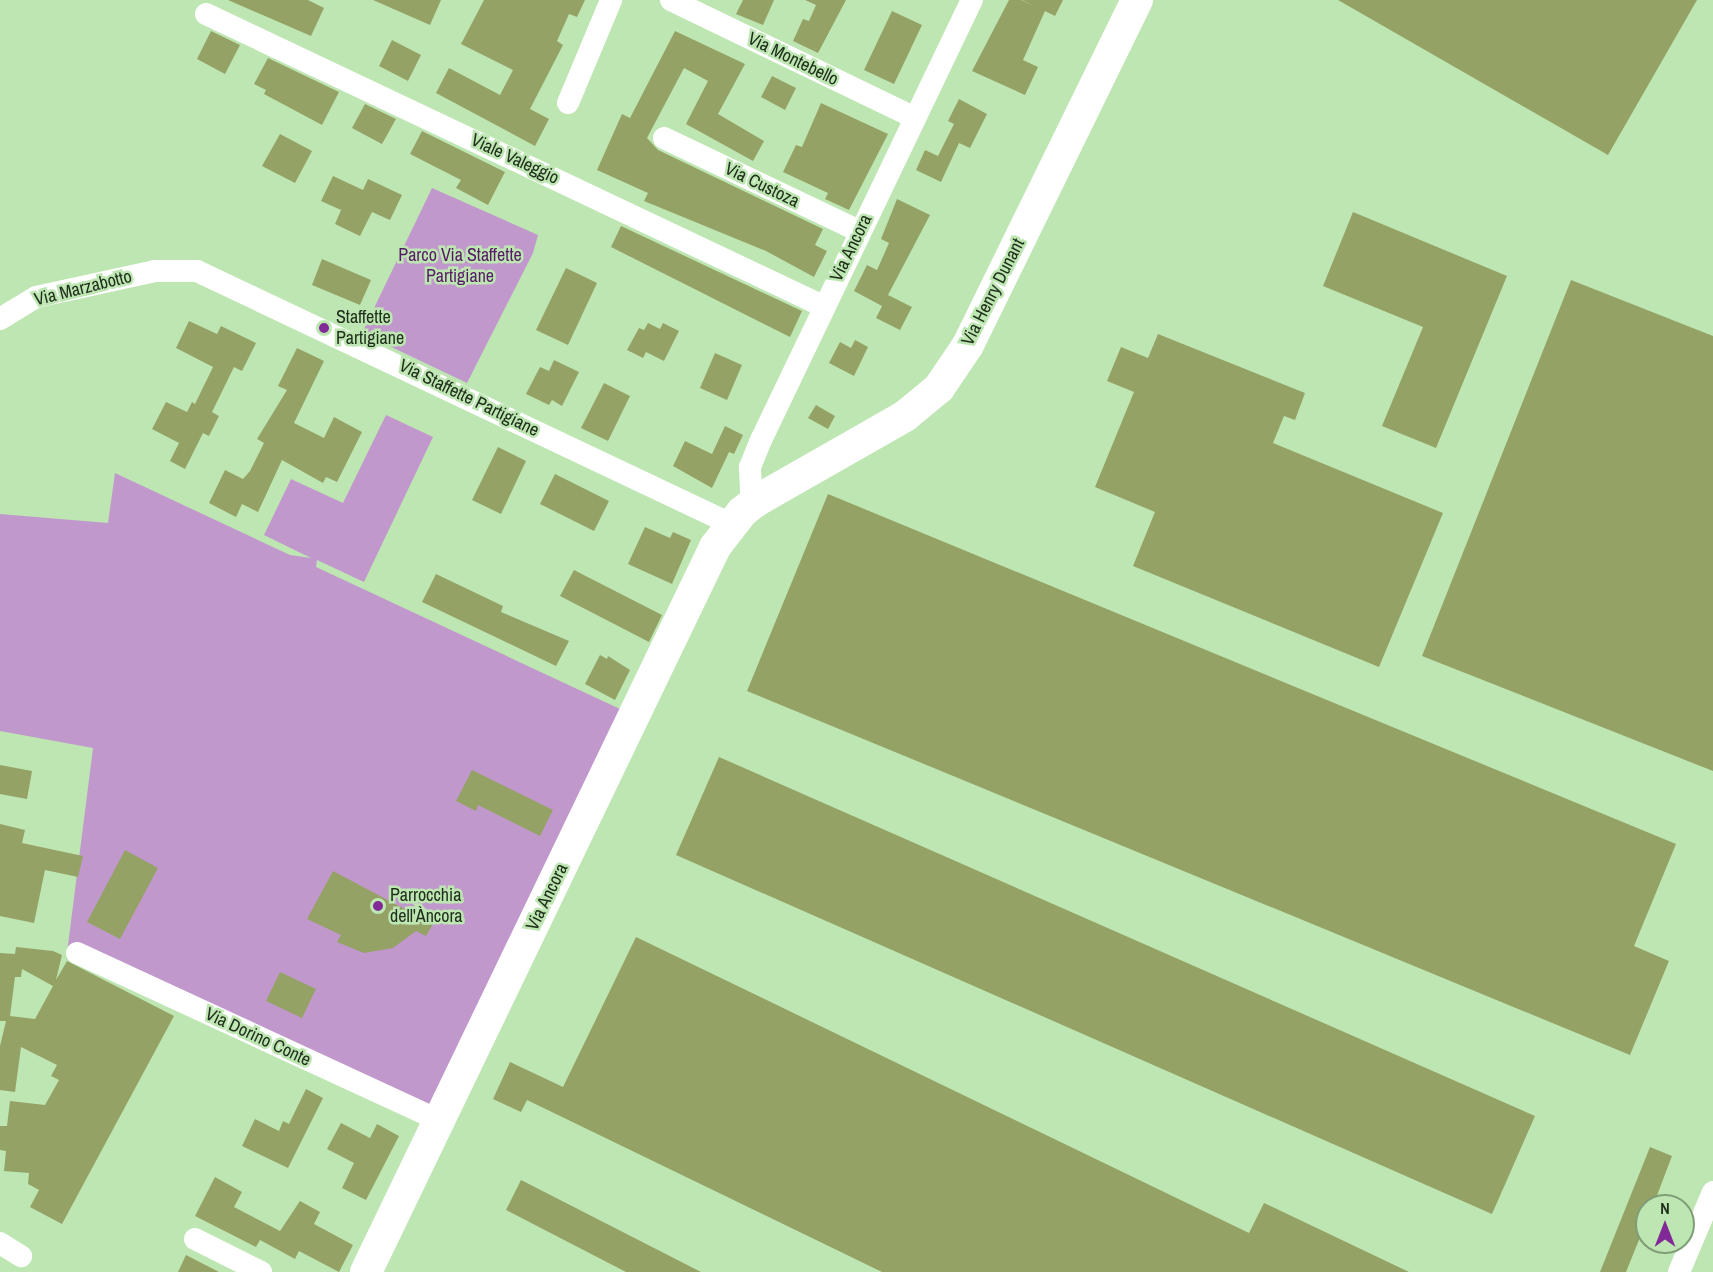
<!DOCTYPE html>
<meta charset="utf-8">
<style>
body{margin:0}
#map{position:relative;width:1713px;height:1272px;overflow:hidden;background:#bee6b2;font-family:"Archivo Narrow",sans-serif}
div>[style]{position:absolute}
.green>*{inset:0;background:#c198cc}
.building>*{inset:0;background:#95a266}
.minor>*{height:22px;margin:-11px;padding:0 11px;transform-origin:11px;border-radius:11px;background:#fff}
.secondary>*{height:32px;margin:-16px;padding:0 16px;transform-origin:16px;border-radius:16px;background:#fff}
.dots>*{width:16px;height:16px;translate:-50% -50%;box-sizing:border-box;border:3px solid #bee6b2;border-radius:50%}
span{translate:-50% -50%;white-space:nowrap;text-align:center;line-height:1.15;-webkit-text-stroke:5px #bee6b2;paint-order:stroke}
.street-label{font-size:18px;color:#20301c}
.park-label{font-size:18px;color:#571a67}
.poi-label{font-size:18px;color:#20301c}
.left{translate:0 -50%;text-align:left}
.north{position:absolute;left:1635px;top:1194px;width:60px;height:60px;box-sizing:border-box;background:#bee6b2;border:2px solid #7f9d76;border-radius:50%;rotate:0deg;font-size:16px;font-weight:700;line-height:24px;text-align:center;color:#20301c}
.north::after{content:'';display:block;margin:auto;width:21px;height:27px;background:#812997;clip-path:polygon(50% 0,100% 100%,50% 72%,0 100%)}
</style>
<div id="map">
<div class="green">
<div style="clip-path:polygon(432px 188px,538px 235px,533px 253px,467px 383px,362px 333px)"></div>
<div style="clip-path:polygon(386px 415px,433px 437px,364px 582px,317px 560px,316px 567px,635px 716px,441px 1121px,67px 953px,93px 748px,0 731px,0 514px,108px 523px,115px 473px,290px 555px,311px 558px,264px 535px,291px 479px,343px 503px)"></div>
</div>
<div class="building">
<div style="clip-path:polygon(228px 0,308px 0,324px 8px,311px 36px)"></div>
<div style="clip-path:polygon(373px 0,441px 0,430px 25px)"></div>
<div style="clip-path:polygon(484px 0,585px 0,577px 17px,569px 14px,557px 41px,563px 45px,530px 109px,549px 119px,535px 146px,436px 93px,449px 68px,500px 95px,513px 70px,461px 44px)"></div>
<div style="clip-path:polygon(743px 0,774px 0,763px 25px,736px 14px)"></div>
<div style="clip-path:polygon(805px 0,846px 0,818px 53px,793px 41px,803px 19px,809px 21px,816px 5px)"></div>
<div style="clip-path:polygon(1009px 0,1021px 0,1036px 7px,1022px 0,1063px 0,1055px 16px,1045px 11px,1023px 60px,1038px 67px,1025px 95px,972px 71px)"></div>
<div style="clip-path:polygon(1338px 0,1697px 0,1608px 155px)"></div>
<div style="clip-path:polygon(892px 11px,922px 25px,894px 84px,864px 70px)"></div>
<div style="clip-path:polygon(211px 31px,240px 45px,225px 74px,197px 59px)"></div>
<div style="clip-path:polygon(675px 31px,745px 64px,718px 114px,764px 141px,753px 161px,686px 124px,708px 81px,684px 68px,647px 138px,658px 150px,823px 229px,815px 245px,827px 251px,814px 277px,766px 251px,644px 201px,648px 193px,597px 170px,622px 114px,630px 118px)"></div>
<div style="clip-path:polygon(392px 40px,421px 55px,408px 81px,379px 66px)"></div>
<div style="clip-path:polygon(268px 58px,339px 92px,322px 125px,264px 94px,266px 90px,254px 84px)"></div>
<div style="clip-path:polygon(772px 76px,796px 88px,785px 110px,761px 97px)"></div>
<div style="clip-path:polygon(959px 99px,987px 114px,970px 148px,959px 143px,941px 182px,916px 170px,925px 150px,938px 156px,954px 124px,948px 121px)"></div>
<div style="clip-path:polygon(821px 103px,888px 134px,849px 210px,825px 199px,828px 193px,783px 172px,796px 145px,802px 147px)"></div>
<div style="clip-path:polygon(365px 104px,396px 119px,382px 144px,352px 128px)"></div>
<div style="clip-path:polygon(422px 131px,505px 172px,488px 205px,456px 188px,461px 180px,410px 154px)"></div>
<div style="clip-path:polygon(280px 134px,312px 151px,295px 183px,262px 166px)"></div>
<div style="clip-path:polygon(333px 176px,363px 190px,368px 179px,402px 195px,390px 220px,372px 212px,360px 236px,335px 224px,341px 210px,321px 201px)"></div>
<div style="clip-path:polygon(897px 199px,930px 215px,888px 295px,912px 307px,900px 330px,876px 318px,882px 306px,854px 291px,867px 265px,877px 270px,889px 243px,881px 239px)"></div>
<div style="clip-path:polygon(1353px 212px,1507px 276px,1436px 448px,1382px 426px,1423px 327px,1323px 286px)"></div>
<div style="clip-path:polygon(621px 226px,802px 311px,790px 337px,611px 247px)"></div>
<div style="clip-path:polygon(322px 259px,371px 280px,360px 305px,312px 285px)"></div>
<div style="clip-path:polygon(566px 268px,597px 283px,568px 345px,536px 330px)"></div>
<div style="clip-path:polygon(1571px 280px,1713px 336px,1713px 771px,1422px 656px)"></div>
<div style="clip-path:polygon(189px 321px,217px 334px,221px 326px,256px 343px,242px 371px,234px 367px,212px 412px,219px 416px,209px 436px,203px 433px,185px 469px,170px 461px,179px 443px,152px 429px,166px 402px,187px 412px,192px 402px,195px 404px,213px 367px,176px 348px)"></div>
<div style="clip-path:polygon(648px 323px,660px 329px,663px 323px,679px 331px,664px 361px,646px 352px,643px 358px,627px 350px,639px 328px,644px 330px)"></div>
<div style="clip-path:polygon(1158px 334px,1305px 393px,1295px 420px,1284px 416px,1273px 443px,1443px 513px,1379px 667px,1133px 566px,1155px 512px,1095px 487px,1134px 392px,1107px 381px,1121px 347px,1148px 358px)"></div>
<div style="clip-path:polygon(855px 340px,868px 347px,854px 376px,829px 363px,840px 342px,851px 348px)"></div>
<div style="clip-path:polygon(297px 348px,324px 361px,294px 423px,324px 438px,334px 417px,362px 432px,337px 482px,326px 477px,323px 483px,282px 460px,258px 512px,242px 504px,236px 517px,209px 503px,225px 470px,243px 479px,250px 471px,264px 443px,257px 439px,287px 390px,278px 386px)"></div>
<div style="clip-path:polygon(715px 353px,742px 365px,727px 400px,700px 388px)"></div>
<div style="clip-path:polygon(554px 360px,579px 372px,562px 406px,552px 400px,549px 405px,526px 394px,540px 367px,549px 371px)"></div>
<div style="clip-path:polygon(604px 383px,630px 396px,608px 441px,581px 428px)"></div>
<div style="clip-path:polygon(816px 405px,835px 416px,828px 429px,808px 418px)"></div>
<div style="clip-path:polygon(725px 426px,743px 435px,734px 454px,729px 452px,712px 488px,673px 466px,685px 441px,712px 454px)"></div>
<div style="clip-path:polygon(498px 447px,526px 461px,501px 514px,472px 500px)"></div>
<div style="clip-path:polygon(555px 474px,609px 501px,594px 531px,540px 504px)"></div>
<div style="clip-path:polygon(828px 494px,1676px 844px,1634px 946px,1669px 961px,1630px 1055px,747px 691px)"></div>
<div style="clip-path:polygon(645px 527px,670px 538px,673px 532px,691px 540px,672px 584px,628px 564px)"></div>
<div style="clip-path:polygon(574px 570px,662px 615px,649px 642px,560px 596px)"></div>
<div style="clip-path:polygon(436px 574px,503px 606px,501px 612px,569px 641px,556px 666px,422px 602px)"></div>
<div style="clip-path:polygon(600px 655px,607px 659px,608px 656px,630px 670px,615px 700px,585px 684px)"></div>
<div style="clip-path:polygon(719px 757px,1535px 1116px,1492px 1214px,676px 855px)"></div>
<div style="clip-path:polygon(0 765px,32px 771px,27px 799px,0 794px)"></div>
<div style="clip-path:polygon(472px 770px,553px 810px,540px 836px,478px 805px,476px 811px,456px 801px)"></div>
<div style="clip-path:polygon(0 824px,25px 830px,22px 843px,83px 856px,78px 877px,45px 870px,34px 923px,0 916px)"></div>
<div style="clip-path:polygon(125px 850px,158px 868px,120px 939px,87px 922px)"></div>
<div style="clip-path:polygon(333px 871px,433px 924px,426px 936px,416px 931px,393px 948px,364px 953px,337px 942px,341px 935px,307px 919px)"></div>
<div style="clip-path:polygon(636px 937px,1249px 1233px,1264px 1203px,1409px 1272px,882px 1272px,527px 1100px,521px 1112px,493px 1099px,510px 1062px,563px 1087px)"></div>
<div style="clip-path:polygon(evenodd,16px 947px,53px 951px,62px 955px,56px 980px,67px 961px,174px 1016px,62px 1224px,30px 1207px,39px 1190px,28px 1184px,29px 1173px,4px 1171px,6px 1151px,0 1150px,0 1126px,7px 1126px,10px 1101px,45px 1105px,59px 1080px,51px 1076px,57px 1065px,21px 1047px,15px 1092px,0 1090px,0 1046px,6px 1021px,0 1021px,0 953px,15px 954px,16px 947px,22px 969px,53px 986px,35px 1019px,10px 1016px,15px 977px,21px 977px,22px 969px)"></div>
<div style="clip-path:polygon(280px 972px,316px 989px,302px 1018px,266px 1001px)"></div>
<div style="clip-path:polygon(306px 1089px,323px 1098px,288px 1168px,242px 1146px,255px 1119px,279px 1131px,283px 1121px,289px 1124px)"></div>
<div style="clip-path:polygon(341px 1123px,370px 1138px,377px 1124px,399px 1136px,366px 1200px,342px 1188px,354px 1163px,327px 1149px)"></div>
<div style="clip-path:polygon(1650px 1147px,1672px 1156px,1653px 1206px,1647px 1206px,1647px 1220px,1626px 1272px,1600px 1272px)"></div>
<div style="clip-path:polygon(215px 1177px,242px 1192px,234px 1207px,280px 1231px,300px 1201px,320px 1212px,314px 1224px,353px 1245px,339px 1272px,299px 1251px,295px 1259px,260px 1240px,256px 1247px,195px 1216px)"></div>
<div style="clip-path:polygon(521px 1180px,701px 1272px,626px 1272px,506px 1210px)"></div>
<div style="clip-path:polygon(186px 1255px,219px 1272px,178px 1272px)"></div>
</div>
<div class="minor">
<div style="left:671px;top:0;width:271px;rotate:25.8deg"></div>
<div style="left:206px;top:14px;width:683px;rotate:25.33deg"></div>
<div style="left:568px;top:103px;width:112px;rotate:-67.3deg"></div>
<div style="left:664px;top:138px;width:216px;rotate:25.5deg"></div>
<div style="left:0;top:319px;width:42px;rotate:-31.4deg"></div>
<div style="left:36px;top:297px;width:122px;rotate:-12.3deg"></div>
<div style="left:155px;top:271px;width:42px"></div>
<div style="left:197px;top:271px;width:591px;rotate:25.35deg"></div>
<div style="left:756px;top:501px;width:13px;rotate:-113deg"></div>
<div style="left:751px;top:489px;width:22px;rotate:-93deg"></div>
<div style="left:750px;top:467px;width:31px;rotate:-68deg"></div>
<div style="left:762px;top:438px;width:486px;rotate:-64.4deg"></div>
<div style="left:77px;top:953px;width:399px;rotate:24.8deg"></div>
<div style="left:195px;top:1239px;width:74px;rotate:26.6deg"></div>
<div style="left:0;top:1243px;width:25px;rotate:32deg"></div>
<div style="left:1679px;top:1272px;width:87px;rotate:-67deg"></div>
</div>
<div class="secondary">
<div style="left:366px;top:1272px;width:805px;rotate:-64.29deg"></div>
<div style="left:715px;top:547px;width:44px;rotate:-52.4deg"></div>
<div style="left:742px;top:512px;width:18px;rotate:-38deg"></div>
<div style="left:756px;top:501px;width:172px;rotate:-29.7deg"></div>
<div style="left:905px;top:416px;width:44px;rotate:-39.5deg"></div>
<div style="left:939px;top:388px;width:52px;rotate:-56deg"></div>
<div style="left:968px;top:345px;width:384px;rotate:-63.9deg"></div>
</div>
<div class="dots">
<div style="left:324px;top:328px;background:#812997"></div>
<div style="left:378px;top:906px;background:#812997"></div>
</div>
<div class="street-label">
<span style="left:793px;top:59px;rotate:26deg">Via Montebello</span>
<span style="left:515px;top:159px;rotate:25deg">Viale Valeggio</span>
<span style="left:762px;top:185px;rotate:26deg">Via Custoza</span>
<span style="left:851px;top:248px;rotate:-64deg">Via Ancora</span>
<span style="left:83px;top:288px;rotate:-14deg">Via Marzabotto</span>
<span style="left:993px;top:292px;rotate:-63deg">Via Henry Dunant</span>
<span style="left:469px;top:398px;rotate:26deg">Via Staffette Partigiane</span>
<span style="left:547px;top:897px;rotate:-64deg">Via Ancora</span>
<span style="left:258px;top:1037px;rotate:25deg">Via Dorino Conte</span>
</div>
<div class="park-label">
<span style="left:460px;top:266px">Parco Via Staffette<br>Partigiane</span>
</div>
<div class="poi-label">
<span class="left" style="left:336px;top:328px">Staffette<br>Partigiane</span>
<span class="left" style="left:390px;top:906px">Parrocchia<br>dell'Àncora</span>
</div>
<div class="north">N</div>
</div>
